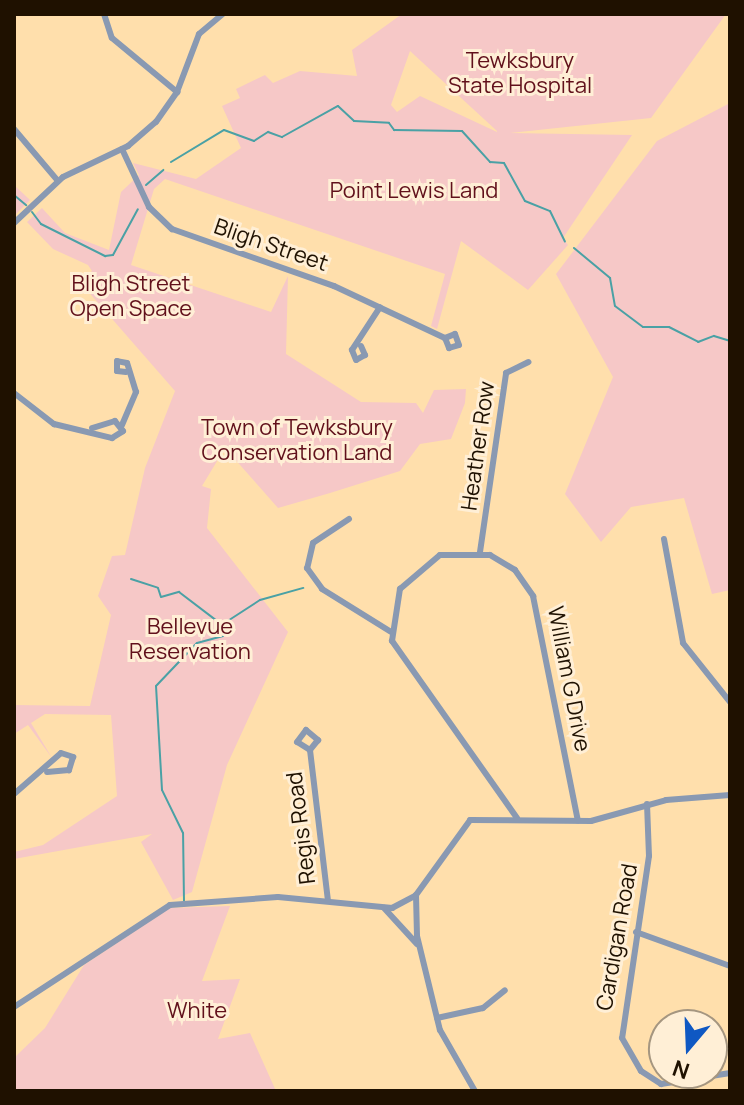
<!DOCTYPE html>
<style>
body{margin:0}
#map{position:relative;width:744px;height:1105px;overflow:hidden;background:#ffdfac;font-family:Manrope,sans-serif}
div>[style]{position:absolute}
.green>*{inset:0;background:#f6c8c7}
.stream>*{height:2px;margin:-1px;padding:0 1px;transform-origin:1px;border-radius:1px;background:#4aa1a5}
.minor>*{height:6px;margin:-3px;padding:0 3px;transform-origin:3px;border-radius:3px;background:#8999b2}
span{translate:-50% -50%;white-space:nowrap;text-align:center;line-height:1.15;-webkit-text-stroke:6px #ffefd6;paint-order:stroke}
.park-label{font-size:22px;color:#61101b}
.street-label{font-size:22px;color:#1f1100}
.frame{position:absolute;inset:0;border:16px solid #1f1100;pointer-events:none}
.north{position:absolute;left:648px;top:1009px;width:80px;height:80px;box-sizing:border-box;background:#ffefd6;border:2px solid #a59680;border-radius:50%;rotate:199deg;font-size:22px;font-weight:700;line-height:32px;text-align:center;color:#1f1100}
.north::after{content:'';display:block;margin:auto;width:28px;height:36px;background:#0f58c3;clip-path:polygon(50% 0,100% 100%,50% 72%,0 100%)}
</style>
<div id="map">
<div class="green">
<div style="clip-path:polygon(evenodd,402px 14px,726px 14px,651px 118px,510px 133px,632px 135px,563px 238px,568px 245px,528px 290px,461px 241px,437px 329px,431px 326px,445px 274px,165px 179px,154px 189px,131px 265px,271px 312px,288px 276px,286px 354px,361px 402px,416px 403px,423px 413px,434px 390px,466px 389px,465px 403px,451px 439px,420px 444px,400px 471px,330px 493px,278px 508px,225px 448px,202px 486px,211px 489px,207px 528px,288px 632px,227px 765px,192px 892px,173px 900px,141px 842px,152px 834px,14px 859px,14px 852px,43px 845px,117px 796px,111px 715px,45px 714px,31px 723px,52px 758px,28px 725px,14px 734px,14px 705px,90px 706px,111px 615px,98px 596px,112px 556px,125px 555px,145px 468px,175px 391px,79px 281px,92px 271px,88px 265px,53px 249px,27px 222px,42px 208px,65px 233px,109px 250px,121px 192px,139px 175px,133px 163px,196px 179px,241px 148px,222px 106px,240px 98px,236px 89px,265px 75px,273px 83px,300px 71px,357px 76px,352px 50px,402px 14px,410px 51px,497px 131px,497px 132px,420px 96px,397px 112px,391px 105px,410px 51px)"></div>
<div style="clip-path:polygon(730px 103px,730px 590px,712px 594px,684px 498px,631px 507px,601px 542px,565px 494px,613px 377px,556px 274px,657px 141px)"></div>
<div style="clip-path:polygon(14px 185px,30px 200px,16px 214px,14px 213px)"></div>
<div style="clip-path:polygon(230px 906px,202px 981px,240px 979px,218px 1039px,250px 1033px,276px 1091px,14px 1091px,14px 1058px,45px 1028px,84px 965px,170px 908px)"></div>
</div>
<div class="stream">
<div style="left:171px;top:162px;width:62px;rotate:-31.1deg"></div>
<div style="left:224px;top:130px;width:32px;rotate:20deg"></div>
<div style="left:254px;top:141px;width:17px;rotate:-33deg"></div>
<div style="left:268px;top:132px;width:15px;rotate:20deg"></div>
<div style="left:282px;top:137px;width:64px;rotate:-29deg"></div>
<div style="left:338px;top:106px;width:22px;rotate:43deg"></div>
<div style="left:354px;top:121px;width:35px;rotate:3deg"></div>
<div style="left:389px;top:123px;width:9px;rotate:54deg"></div>
<div style="left:394px;top:130px;width:68px;rotate:0.8deg"></div>
<div style="left:462px;top:131px;width:42px;rotate:47.9deg"></div>
<div style="left:490px;top:162px;width:14px;rotate:4deg"></div>
<div style="left:504px;top:163px;width:43px;rotate:61.1deg"></div>
<div style="left:525px;top:201px;width:27px;rotate:22deg"></div>
<div style="left:550px;top:211px;width:34px;rotate:64deg"></div>
<div style="left:146px;top:185px;width:23px;rotate:-41deg"></div>
<div style="left:14px;top:195px;width:16px;rotate:40deg"></div>
<div style="left:32px;top:212px;width:15px;rotate:53deg"></div>
<div style="left:41px;top:224px;width:72px;rotate:26.6deg"></div>
<div style="left:105px;top:256px;width:8px;rotate:-7deg"></div>
<div style="left:113px;top:255px;width:52px;rotate:-61.5deg"></div>
<div style="left:574px;top:248px;width:47px;rotate:39.8deg"></div>
<div style="left:610px;top:278px;width:28px;rotate:80deg"></div>
<div style="left:615px;top:306px;width:35px;rotate:37deg"></div>
<div style="left:643px;top:327px;width:26px"></div>
<div style="left:669px;top:327px;width:33px;rotate:27deg"></div>
<div style="left:698px;top:342px;width:17px;rotate:-21deg"></div>
<div style="left:714px;top:336px;width:17px;rotate:17deg"></div>
<div style="left:730px;top:349px;width:38px;rotate:90deg"></div>
<div style="left:131px;top:579px;width:28px;rotate:18deg"></div>
<div style="left:158px;top:588px;width:9px;rotate:72deg"></div>
<div style="left:161px;top:597px;width:19px;rotate:-16deg"></div>
<div style="left:179px;top:592px;width:53px;rotate:37.3deg"></div>
<div style="left:223px;top:624px;width:44px;rotate:-33deg"></div>
<div style="left:260px;top:600px;width:45px;rotate:-15.6deg"></div>
<div style="left:184px;top:901px;width:68px;rotate:-90.8deg"></div>
<div style="left:183px;top:833px;width:48px;rotate:-116deg"></div>
<div style="left:162px;top:790px;width:104px;rotate:-93.3deg"></div>
<div style="left:156px;top:686px;width:59px;rotate:-46.4deg"></div>
<div style="left:197px;top:643px;width:27px;rotate:-15deg"></div>
<div style="left:223px;top:636px;width:11px;rotate:-95deg"></div>
</div>
<div class="minor">
<div style="left:104px;top:14px;width:25px;rotate:72deg"></div>
<div style="left:112px;top:38px;width:85px;rotate:39.7deg"></div>
<div style="left:14px;top:129px;width:68px;rotate:49.8deg"></div>
<div style="left:122px;top:149px;width:64px;rotate:65deg"></div>
<div style="left:149px;top:207px;width:32px;rotate:44deg"></div>
<div style="left:172px;top:229px;width:172px;rotate:19.4deg"></div>
<div style="left:334px;top:286px;width:123px;rotate:25.1deg"></div>
<div style="left:445px;top:338px;width:11px;rotate:68deg"></div>
<div style="left:449px;top:348px;width:10px;rotate:-17deg"></div>
<div style="left:459px;top:345px;width:12px;rotate:-110deg"></div>
<div style="left:455px;top:334px;width:11px;rotate:158deg"></div>
<div style="left:14px;top:223px;width:67px;rotate:-43.2deg"></div>
<div style="left:63px;top:177px;width:72px;rotate:-25.5deg"></div>
<div style="left:128px;top:146px;width:37px;rotate:-41deg"></div>
<div style="left:156px;top:122px;width:37px;rotate:-55deg"></div>
<div style="left:177px;top:92px;width:62px;rotate:-69.2deg"></div>
<div style="left:199px;top:34px;width:31px;rotate:-40deg"></div>
<div style="left:361px;top:346px;width:10px;rotate:66deg"></div>
<div style="left:365px;top:355px;width:10px;rotate:151deg"></div>
<div style="left:356px;top:360px;width:11px;rotate:-112deg"></div>
<div style="left:352px;top:350px;width:51px;rotate:-56.9deg"></div>
<div style="left:14px;top:393px;width:51px;rotate:37.8deg"></div>
<div style="left:54px;top:424px;width:60px;rotate:13.6deg"></div>
<div style="left:112px;top:438px;width:13px;rotate:-32deg"></div>
<div style="left:123px;top:431px;width:13px;rotate:-129deg"></div>
<div style="left:115px;top:421px;width:24px;rotate:163deg"></div>
<div style="left:122px;top:425px;width:36px;rotate:-67deg"></div>
<div style="left:136px;top:392px;width:30px;rotate:-107deg"></div>
<div style="left:127px;top:363px;width:10px;rotate:-169deg"></div>
<div style="left:117px;top:361px;width:10px;rotate:90deg"></div>
<div style="left:117px;top:371px;width:9px;rotate:6deg"></div>
<div style="left:349px;top:519px;width:43px;rotate:146.3deg"></div>
<div style="left:313px;top:543px;width:26px;rotate:103deg"></div>
<div style="left:307px;top:568px;width:26px;rotate:54deg"></div>
<div style="left:322px;top:589px;width:81px;rotate:31.9deg"></div>
<div style="left:664px;top:539px;width:106px;rotate:79.6deg"></div>
<div style="left:683px;top:643px;width:75px;rotate:51.5deg"></div>
<div style="left:480px;top:552px;width:181px;rotate:-81.7deg"></div>
<div style="left:506px;top:373px;width:25px;rotate:-26deg"></div>
<div style="left:310px;top:750px;width:15px;rotate:-148deg"></div>
<div style="left:297px;top:742px;width:15px;rotate:-53deg"></div>
<div style="left:306px;top:730px;width:16px;rotate:40deg"></div>
<div style="left:318px;top:740px;width:13px;rotate:129deg"></div>
<div style="left:310px;top:750px;width:152px;rotate:83.2deg"></div>
<div style="left:14px;top:794px;width:62px;rotate:-41.1deg"></div>
<div style="left:61px;top:753px;width:13px;rotate:18deg"></div>
<div style="left:73px;top:757px;width:14px;rotate:107deg"></div>
<div style="left:69px;top:770px;width:22px;rotate:175deg"></div>
<div style="left:647px;top:804px;width:52px;rotate:87.8deg"></div>
<div style="left:649px;top:856px;width:184px;rotate:98.4deg"></div>
<div style="left:622px;top:1038px;width:38px;rotate:60deg"></div>
<div style="left:641px;top:1071px;width:24px;rotate:33deg"></div>
<div style="left:661px;top:1084px;width:70px;rotate:-9.1deg"></div>
<div style="left:517px;top:818px;width:217px;rotate:-125.2deg"></div>
<div style="left:392px;top:641px;width:53px;rotate:-81.3deg"></div>
<div style="left:400px;top:589px;width:52px;rotate:-40.4deg"></div>
<div style="left:440px;top:555px;width:50px"></div>
<div style="left:490px;top:555px;width:29px;rotate:31deg"></div>
<div style="left:515px;top:570px;width:32px;rotate:55deg"></div>
<div style="left:533px;top:596px;width:229px;rotate:78.7deg"></div>
<div style="left:416px;top:895px;width:41px;rotate:88.6deg"></div>
<div style="left:417px;top:936px;width:97px;rotate:76.3deg"></div>
<div style="left:440px;top:1030px;width:70px;rotate:60.2deg"></div>
<div style="left:384px;top:908px;width:49px;rotate:47.5deg"></div>
<div style="left:636px;top:932px;width:100px;rotate:19.9deg"></div>
<div style="left:14px;top:1007px;width:186px;rotate:-33.2deg"></div>
<div style="left:170px;top:905px;width:108px;rotate:-4.2deg"></div>
<div style="left:278px;top:897px;width:115px;rotate:5.5deg"></div>
<div style="left:392px;top:908px;width:27px;rotate:-28deg"></div>
<div style="left:416px;top:895px;width:92px;rotate:-54.2deg"></div>
<div style="left:470px;top:820px;width:121px;rotate:0.5deg"></div>
<div style="left:591px;top:821px;width:78px;rotate:-15.6deg"></div>
<div style="left:666px;top:800px;width:64px;rotate:-4.5deg"></div>
<div style="left:437px;top:1018px;width:47px;rotate:-12.3deg"></div>
<div style="left:483px;top:1008px;width:28px;rotate:-39deg"></div>
</div>
<div class="park-label">
<span style="left:520px;top:73px">Tewksbury<br>State Hospital</span>
<span style="left:414px;top:191px">Point Lewis Land</span>
<span style="left:131px;top:296px">Bligh Street<br>Open Space</span>
<span style="left:297px;top:440px">Town of Tewksbury<br>Conservation Land</span>
<span style="left:190px;top:639px">Bellevue<br>Reservation</span>
<span style="left:197px;top:1011px">White</span>
</div>
<div class="street-label">
<span style="left:271px;top:245px;rotate:19deg">Bligh Street</span>
<span style="left:478px;top:446px;rotate:-82deg">Heather Row</span>
<span style="left:569px;top:679px;rotate:79deg">William G Drive</span>
<span style="left:301px;top:828px;rotate:-97deg">Regis Road</span>
<span style="left:617px;top:937px;rotate:-80deg">Cardigan Road</span>
</div>
<div class="frame"></div>
<div class="north">N</div>
</div>
